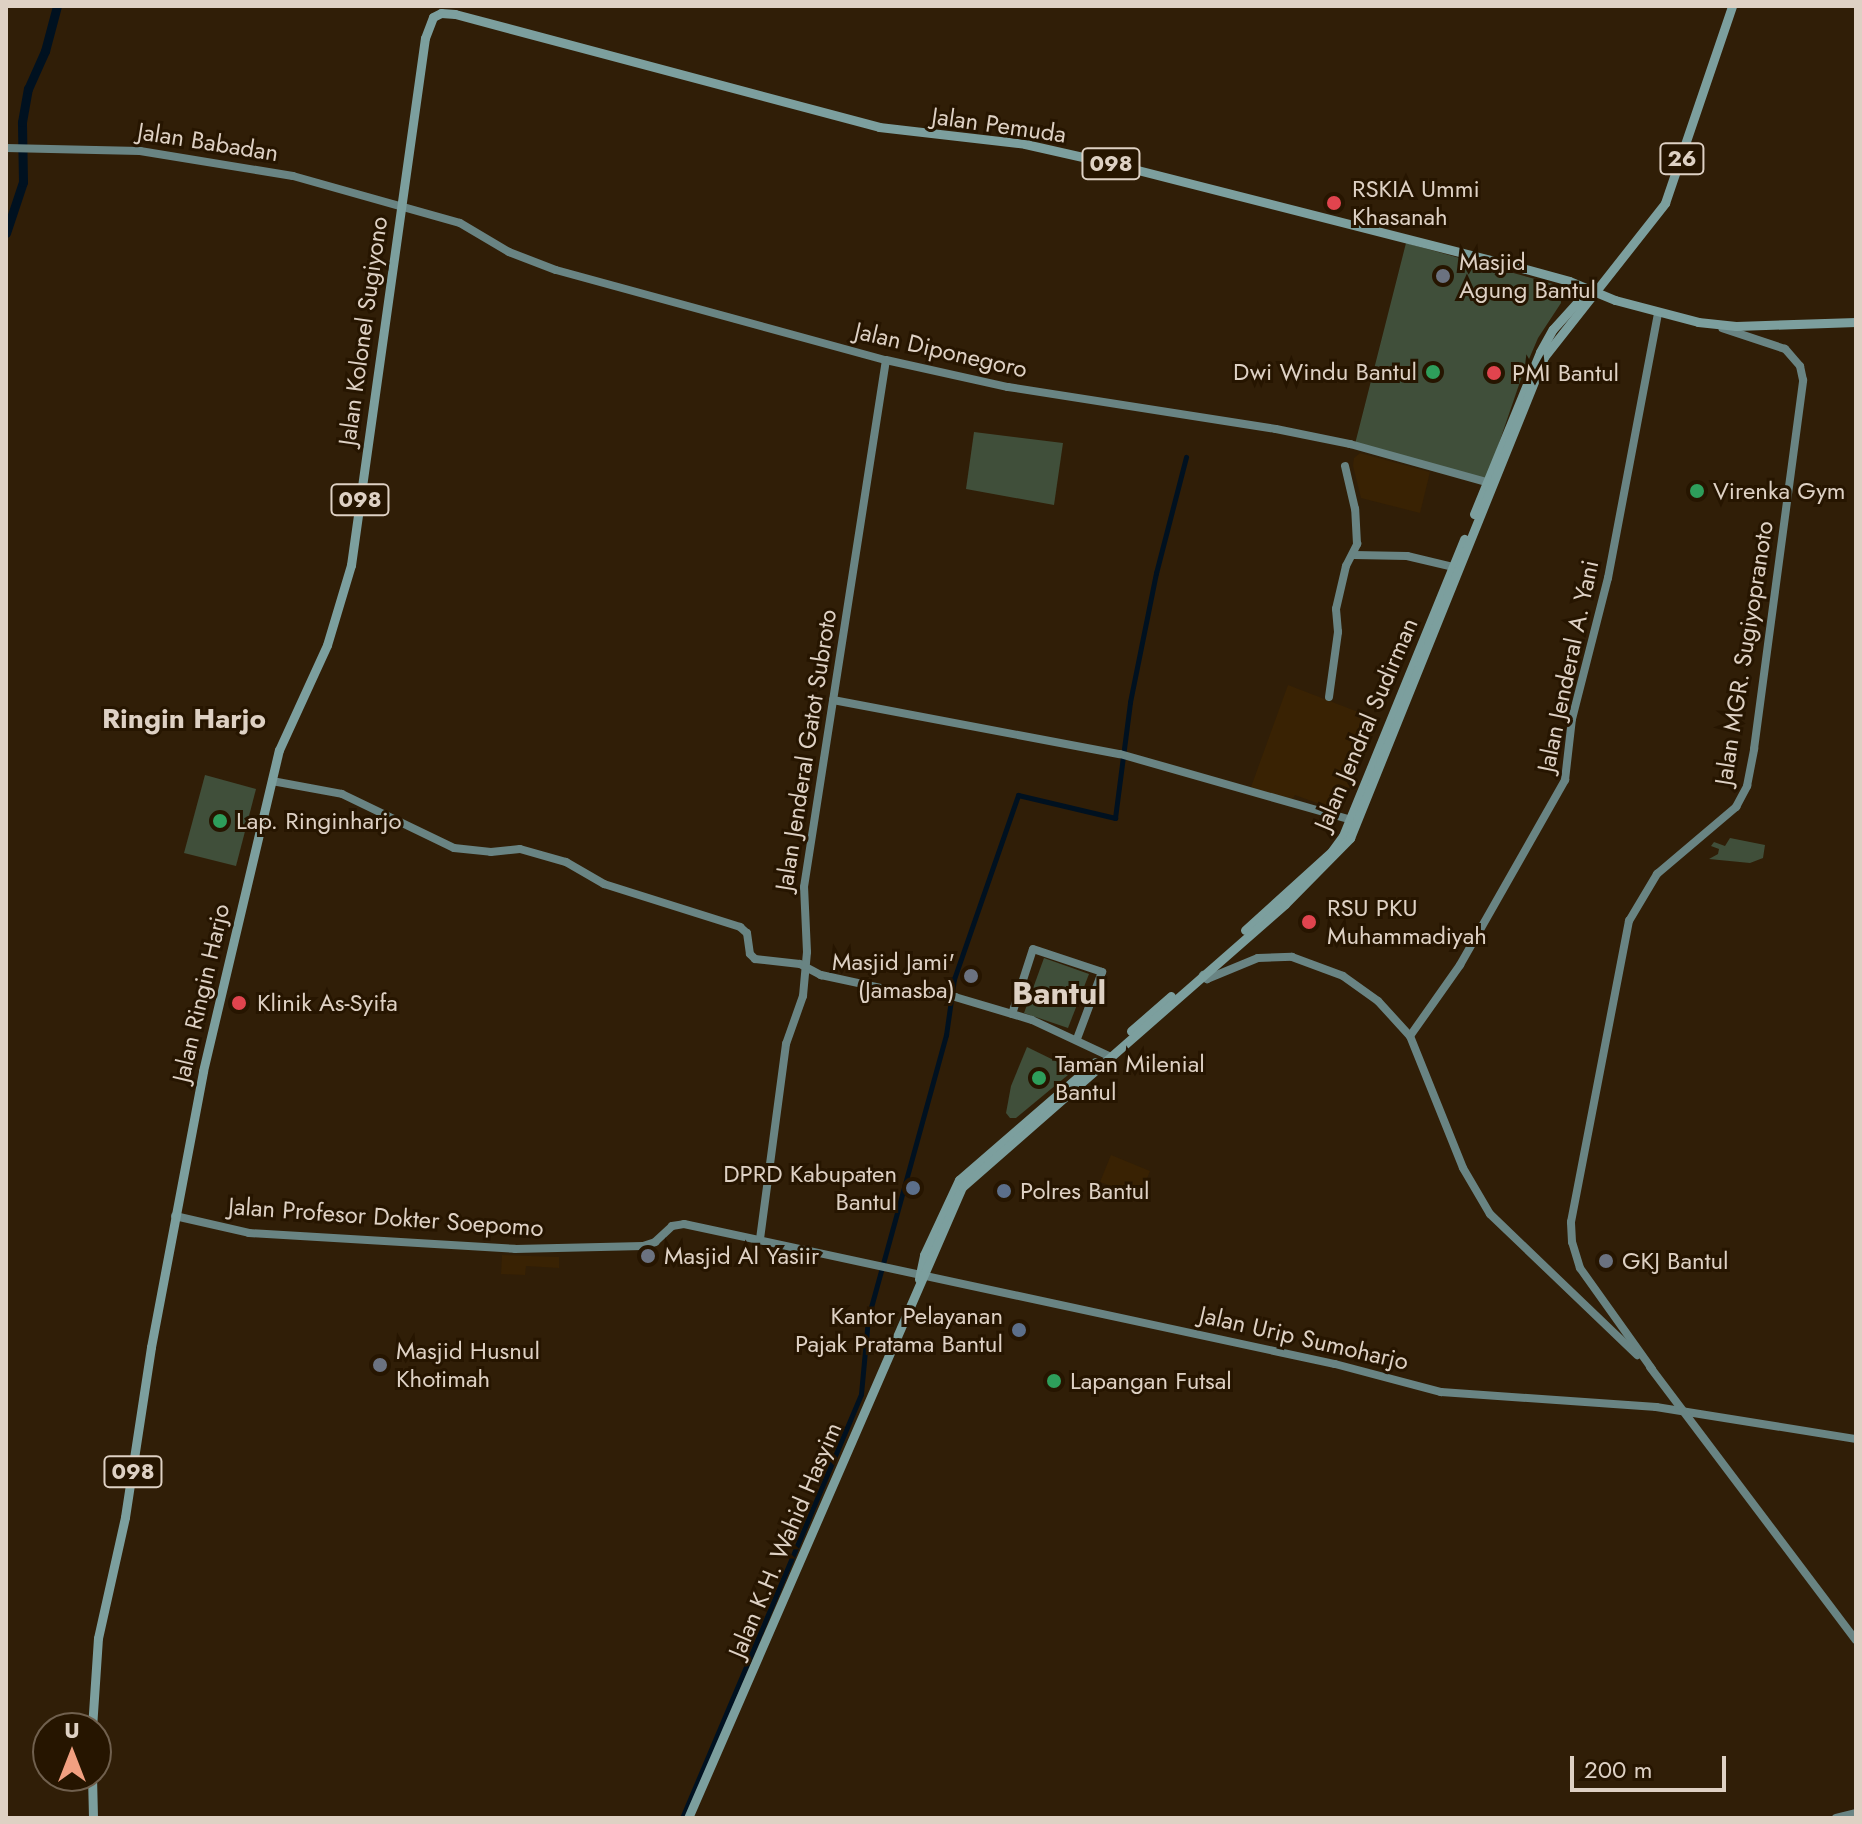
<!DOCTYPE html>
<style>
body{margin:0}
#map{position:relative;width:1862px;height:1824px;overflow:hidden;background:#301e07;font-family:Jost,sans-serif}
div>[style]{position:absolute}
.built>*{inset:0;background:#392203}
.green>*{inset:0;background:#404f3a}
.canal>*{height:5px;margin:-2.5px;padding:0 2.5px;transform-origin:2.5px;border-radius:2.5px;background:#001120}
.river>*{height:9px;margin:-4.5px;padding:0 4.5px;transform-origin:4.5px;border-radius:4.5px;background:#001120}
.secondary>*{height:8px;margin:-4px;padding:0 4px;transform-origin:4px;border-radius:4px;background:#698483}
.primary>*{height:9px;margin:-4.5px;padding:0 4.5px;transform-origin:4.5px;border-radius:4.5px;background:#7c9f9e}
.dots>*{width:22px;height:22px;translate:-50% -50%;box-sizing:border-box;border:4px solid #261500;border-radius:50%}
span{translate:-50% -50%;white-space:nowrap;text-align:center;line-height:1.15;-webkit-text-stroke:6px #261500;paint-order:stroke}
.shield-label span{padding:2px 6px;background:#261500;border:2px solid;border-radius:6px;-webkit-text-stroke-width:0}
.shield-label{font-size:22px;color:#ded1c4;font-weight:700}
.street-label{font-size:24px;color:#ded1c4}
.poi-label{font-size:24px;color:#ded1c4}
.left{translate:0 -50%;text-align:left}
.right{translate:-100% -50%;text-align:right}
.quarter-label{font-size:28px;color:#ded1c4;font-weight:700}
.district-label{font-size:32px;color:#ded1c4;font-weight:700}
.frame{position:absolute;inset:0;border:8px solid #ded1c4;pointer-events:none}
.north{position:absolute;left:32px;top:1712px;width:80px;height:80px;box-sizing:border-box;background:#261500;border:2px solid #70604e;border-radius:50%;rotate:0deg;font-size:22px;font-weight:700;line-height:32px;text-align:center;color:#ded1c4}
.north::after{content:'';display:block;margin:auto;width:28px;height:36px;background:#f2a081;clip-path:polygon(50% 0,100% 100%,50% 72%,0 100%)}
.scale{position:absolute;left:1570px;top:1756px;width:156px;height:36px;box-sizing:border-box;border:4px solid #ded1c4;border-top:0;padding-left:10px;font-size:24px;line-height:28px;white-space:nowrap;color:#ded1c4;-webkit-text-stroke:6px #261500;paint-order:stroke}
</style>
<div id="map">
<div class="built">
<div style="clip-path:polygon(1360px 453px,1430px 472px,1420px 513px,1361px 498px,1353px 466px,1354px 458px)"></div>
<div style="clip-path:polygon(1288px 685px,1379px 720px,1339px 811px,1295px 795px,1292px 800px,1251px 787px)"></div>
<div style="clip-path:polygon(1111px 1155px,1150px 1171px,1140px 1196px,1100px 1182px)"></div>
<div style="clip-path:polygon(502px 1255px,559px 1257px,559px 1268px,526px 1266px,525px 1275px,501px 1274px)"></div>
</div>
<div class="green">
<div style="clip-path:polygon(1406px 243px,1560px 286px,1561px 303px,1538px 338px,1523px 373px,1486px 481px,1355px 444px)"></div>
<div style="clip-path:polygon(974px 432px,1063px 443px,1054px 505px,966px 489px)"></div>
<div style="clip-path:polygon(205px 775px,256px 789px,236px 866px,184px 853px)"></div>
<div style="clip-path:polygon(1730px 838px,1765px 845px,1763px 858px,1750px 863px,1709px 859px,1718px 854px,1719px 849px,1711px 846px,1714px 842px,1725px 846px)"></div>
<div style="clip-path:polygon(1044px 958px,1089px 974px,1068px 1028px,1024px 1013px)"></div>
<div style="clip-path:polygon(1027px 1047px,1074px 1070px,1016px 1118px,1010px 1118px,1006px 1113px,1011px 1086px)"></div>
</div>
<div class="canal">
<div style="left:682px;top:1818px;width:460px;rotate:-67.1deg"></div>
<div style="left:861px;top:1394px;width:76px;rotate:-84.7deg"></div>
<div style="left:868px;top:1318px;width:294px;rotate:-74.6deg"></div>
<div style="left:946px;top:1035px;width:57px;rotate:-81.9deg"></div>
<div style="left:954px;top:979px;width:195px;rotate:-70.8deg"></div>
<div style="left:1018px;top:795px;width:100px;rotate:13.3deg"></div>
<div style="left:1115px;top:818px;width:117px;rotate:-82.6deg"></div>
<div style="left:1130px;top:702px;width:132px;rotate:-78.6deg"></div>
<div style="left:1156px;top:573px;width:120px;rotate:-75.5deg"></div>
</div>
<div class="river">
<div style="left:6px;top:233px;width:54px;rotate:-71.6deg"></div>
<div style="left:23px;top:182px;width:60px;rotate:-91deg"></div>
<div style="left:22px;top:122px;width:34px;rotate:-80deg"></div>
<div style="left:28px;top:89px;width:42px;rotate:-65.9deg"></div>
<div style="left:45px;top:51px;width:47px;rotate:-75.1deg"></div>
</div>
<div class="secondary">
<div style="left:6px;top:148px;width:134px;rotate:1.3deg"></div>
<div style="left:140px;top:151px;width:155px;rotate:9.3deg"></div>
<div style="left:293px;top:176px;width:173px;rotate:15.7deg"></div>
<div style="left:460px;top:223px;width:57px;rotate:30.6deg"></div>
<div style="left:509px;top:252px;width:50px;rotate:21deg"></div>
<div style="left:556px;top:270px;width:342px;rotate:15.3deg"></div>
<div style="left:886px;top:360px;width:125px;rotate:12.5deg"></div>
<div style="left:1008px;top:387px;width:271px;rotate:8.9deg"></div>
<div style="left:1276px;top:429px;width:76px;rotate:11.5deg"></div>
<div style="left:1350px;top:444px;width:141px;rotate:15.6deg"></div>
<div style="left:1354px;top:555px;width:53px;rotate:1.1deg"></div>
<div style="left:1407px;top:556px;width:47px;rotate:13.4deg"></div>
<div style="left:1329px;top:697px;width:66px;rotate:-82.1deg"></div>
<div style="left:1338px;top:632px;width:23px;rotate:-95deg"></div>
<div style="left:1336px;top:609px;width:44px;rotate:-76.9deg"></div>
<div style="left:1346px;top:566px;width:25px;rotate:-63deg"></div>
<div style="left:1357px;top:544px;width:35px;rotate:-93deg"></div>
<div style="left:1355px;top:509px;width:44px;rotate:-103.1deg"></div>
<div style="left:833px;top:700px;width:292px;rotate:10.7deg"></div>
<div style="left:1120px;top:754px;width:240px;rotate:15.9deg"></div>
<div style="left:272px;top:781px;width:71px;rotate:10.5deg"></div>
<div style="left:342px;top:794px;width:124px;rotate:25.7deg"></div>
<div style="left:454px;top:848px;width:37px;rotate:6deg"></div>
<div style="left:491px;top:852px;width:29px;rotate:-6deg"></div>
<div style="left:520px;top:849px;width:48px;rotate:15.8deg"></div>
<div style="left:566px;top:862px;width:44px;rotate:30.1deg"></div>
<div style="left:604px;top:884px;width:143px;rotate:17.5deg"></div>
<div style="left:740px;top:927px;width:9px;rotate:41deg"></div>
<div style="left:747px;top:933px;width:21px;rotate:82deg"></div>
<div style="left:750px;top:954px;width:7px;rotate:45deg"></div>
<div style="left:755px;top:959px;width:45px;rotate:6.3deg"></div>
<div style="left:800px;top:964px;width:24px;rotate:28deg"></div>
<div style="left:821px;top:975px;width:61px;rotate:12.2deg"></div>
<div style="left:881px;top:988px;width:75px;rotate:6.9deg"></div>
<div style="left:955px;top:997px;width:80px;rotate:16.6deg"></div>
<div style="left:1032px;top:1020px;width:87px;rotate:25.1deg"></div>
<div style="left:1203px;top:975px;width:6px;rotate:45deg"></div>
<div style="left:1207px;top:979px;width:55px;rotate:-22.4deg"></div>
<div style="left:1258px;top:958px;width:34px;rotate:-2deg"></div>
<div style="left:1292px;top:957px;width:54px;rotate:20.4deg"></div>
<div style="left:1343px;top:976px;width:43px;rotate:35.5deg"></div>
<div style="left:1378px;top:1001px;width:47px;rotate:47.6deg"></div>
<div style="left:1410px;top:1036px;width:142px;rotate:68.1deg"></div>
<div style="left:1463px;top:1168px;width:53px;rotate:59.6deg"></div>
<div style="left:1490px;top:1214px;width:204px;rotate:43.8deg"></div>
<div style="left:1012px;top:1014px;width:68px;rotate:-72.1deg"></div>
<div style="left:1033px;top:949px;width:73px;rotate:18.4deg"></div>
<div style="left:1102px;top:972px;width:72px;rotate:110.5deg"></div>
<div style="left:1410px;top:1036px;width:87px;rotate:-54.8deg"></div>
<div style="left:1460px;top:965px;width:213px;rotate:-60.4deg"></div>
<div style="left:1565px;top:780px;width:61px;rotate:-83.5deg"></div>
<div style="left:1572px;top:719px;width:146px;rotate:-75.7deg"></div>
<div style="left:1608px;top:578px;width:270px;rotate:-79.3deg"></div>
<div style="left:175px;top:1216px;width:76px;rotate:12.9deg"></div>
<div style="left:249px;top:1233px;width:266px;rotate:3.4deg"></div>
<div style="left:515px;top:1249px;width:128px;rotate:-1.3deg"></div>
<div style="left:643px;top:1246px;width:13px;rotate:-18deg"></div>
<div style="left:655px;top:1242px;width:23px;rotate:-43deg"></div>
<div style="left:672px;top:1226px;width:12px;rotate:-9deg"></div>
<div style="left:684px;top:1224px;width:666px;rotate:12.14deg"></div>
<div style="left:1335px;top:1364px;width:110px;rotate:14.8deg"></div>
<div style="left:1441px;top:1392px;width:216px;rotate:4deg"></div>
<div style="left:1656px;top:1407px;width:203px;rotate:9.1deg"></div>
<div style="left:760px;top:1239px;width:197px;rotate:-82.4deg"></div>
<div style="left:786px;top:1044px;width:51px;rotate:-70.5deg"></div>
<div style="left:803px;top:996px;width:44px;rotate:-84.8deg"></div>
<div style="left:807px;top:952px;width:65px;rotate:-92.6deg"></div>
<div style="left:804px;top:887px;width:533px;rotate:-81.16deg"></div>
<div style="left:1650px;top:1367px;width:342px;rotate:53deg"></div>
<div style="left:1652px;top:1369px;width:124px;rotate:-125.5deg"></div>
<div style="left:1580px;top:1268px;width:27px;rotate:-107deg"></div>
<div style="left:1572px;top:1242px;width:20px;rotate:-93deg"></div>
<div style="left:1571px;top:1222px;width:307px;rotate:-79.1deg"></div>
<div style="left:1629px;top:921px;width:55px;rotate:-59.2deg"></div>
<div style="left:1657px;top:874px;width:104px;rotate:-40.3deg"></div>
<div style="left:1736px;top:807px;width:24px;rotate:-62deg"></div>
<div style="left:1747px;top:786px;width:38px;rotate:-79deg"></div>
<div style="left:1754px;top:749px;width:372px;rotate:-82.4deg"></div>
<div style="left:1803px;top:380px;width:14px;rotate:-102deg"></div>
<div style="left:1800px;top:366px;width:23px;rotate:-131deg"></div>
<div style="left:1785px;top:349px;width:66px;rotate:-161.6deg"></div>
<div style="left:1836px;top:1818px;width:21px;rotate:-14deg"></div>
</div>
<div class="primary">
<div style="left:1474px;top:514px;width:175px;rotate:-67.8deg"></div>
<div style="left:1540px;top:352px;width:26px;rotate:-61deg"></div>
<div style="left:1553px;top:329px;width:55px;rotate:-47.9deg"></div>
<div style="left:1245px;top:930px;width:118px;rotate:-42.2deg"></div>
<div style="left:1332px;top:851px;width:19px;rotate:-54deg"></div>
<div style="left:1343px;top:836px;width:321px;rotate:-67.8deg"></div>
<div style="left:1131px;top:1031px;width:53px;rotate:-41.2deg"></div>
<div style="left:919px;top:1279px;width:25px;rotate:-78deg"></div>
<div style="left:924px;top:1255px;width:83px;rotate:-65deg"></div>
<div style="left:959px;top:1180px;width:180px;rotate:-40.9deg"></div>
<div style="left:92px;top:1728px;width:90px;rotate:-86.2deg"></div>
<div style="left:98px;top:1638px;width:124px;rotate:-77.4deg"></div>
<div style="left:125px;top:1517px;width:172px;rotate:-81.3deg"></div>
<div style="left:151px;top:1347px;width:281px;rotate:-79.3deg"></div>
<div style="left:203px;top:1071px;width:330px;rotate:-76.7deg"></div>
<div style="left:279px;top:750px;width:115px;rotate:-65.4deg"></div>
<div style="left:327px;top:645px;width:84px;rotate:-73.3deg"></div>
<div style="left:351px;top:565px;width:532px;rotate:-82.01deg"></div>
<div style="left:425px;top:38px;width:22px;rotate:-69deg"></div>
<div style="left:433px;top:17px;width:9px;rotate:-27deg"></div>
<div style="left:441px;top:13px;width:14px;rotate:4deg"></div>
<div style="left:455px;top:14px;width:439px;rotate:14.9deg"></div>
<div style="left:879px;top:127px;width:147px;rotate:6.6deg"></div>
<div style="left:1025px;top:144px;width:91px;rotate:12.7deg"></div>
<div style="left:1114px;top:164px;width:410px;rotate:14.3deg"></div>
<div style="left:1511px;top:265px;width:60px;rotate:15.4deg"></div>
<div style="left:1569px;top:281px;width:50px;rotate:22.4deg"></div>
<div style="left:1615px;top:300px;width:86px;rotate:14.8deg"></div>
<div style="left:1698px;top:322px;width:38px;rotate:6deg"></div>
<div style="left:1736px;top:326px;width:120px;rotate:-1.9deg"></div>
<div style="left:92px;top:1776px;width:42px;rotate:88.6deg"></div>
<div style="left:688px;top:1818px;width:688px;rotate:-66.53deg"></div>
<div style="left:962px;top:1187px;width:429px;rotate:-41.2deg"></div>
<div style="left:1285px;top:904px;width:93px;rotate:-45.4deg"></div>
<div style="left:1350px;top:838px;width:519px;rotate:-68.03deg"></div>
<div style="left:1544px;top:357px;width:196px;rotate:-51.8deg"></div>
<div style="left:1665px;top:203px;width:208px;rotate:-71.2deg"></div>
</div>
<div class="dots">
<div style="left:1334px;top:203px;background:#e0444e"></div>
<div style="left:1443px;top:276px;background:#6b7280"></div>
<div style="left:1433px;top:372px;background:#2e9e5b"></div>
<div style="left:1494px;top:373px;background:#e0444e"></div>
<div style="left:1697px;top:491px;background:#2e9e5b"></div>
<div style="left:220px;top:821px;background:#2e9e5b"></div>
<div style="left:1309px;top:922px;background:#e0444e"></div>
<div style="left:971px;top:976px;background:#6b7280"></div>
<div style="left:239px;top:1003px;background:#e0444e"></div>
<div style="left:1039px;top:1078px;background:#2e9e5b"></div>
<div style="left:913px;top:1188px;background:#5c6f8a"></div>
<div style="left:1004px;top:1191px;background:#5c6f8a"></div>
<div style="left:648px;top:1256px;background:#6b7280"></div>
<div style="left:1606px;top:1261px;background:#6b7280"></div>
<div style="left:1019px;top:1330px;background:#5c6f8a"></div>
<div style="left:380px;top:1365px;background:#6b7280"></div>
<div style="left:1054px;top:1381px;background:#2e9e5b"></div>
</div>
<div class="shield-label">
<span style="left:1682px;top:159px">26</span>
<span style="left:1111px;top:164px">098</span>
<span style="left:360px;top:500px">098</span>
<span style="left:133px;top:1472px">098</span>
</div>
<div class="street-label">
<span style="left:999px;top:125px;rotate:8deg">Jalan Pemuda</span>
<span style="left:208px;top:142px;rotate:9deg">Jalan Babadan</span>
<span style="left:363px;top:331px;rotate:-82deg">Jalan Kolonel Sugiyono</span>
<span style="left:941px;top:350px;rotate:13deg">Jalan Diponegoro</span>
<span style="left:1744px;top:653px;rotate:-81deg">Jalan MGR. Sugiyopranoto</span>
<span style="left:1568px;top:666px;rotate:-78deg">Jalan Jenderal A. Yani</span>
<span style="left:1366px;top:724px;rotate:-67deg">Jalan Jendral Sudirman</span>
<span style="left:806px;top:750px;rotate:-81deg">Jalan Jenderal Gatot Subroto</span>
<span style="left:201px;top:993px;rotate:-77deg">Jalan Ringin Harjo</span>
<span style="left:386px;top:1217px;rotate:4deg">Jalan Profesor Dokter Soepomo</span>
<span style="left:1304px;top:1338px;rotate:13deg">Jalan Urip Sumoharjo</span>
<span style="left:785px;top:1540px;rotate:-67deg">Jalan K.H. Wahid Hasyim</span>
</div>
<div class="poi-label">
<span class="left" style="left:1352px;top:203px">RSKIA Ummi<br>Khasanah</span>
<span class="left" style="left:1459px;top:276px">Masjid<br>Agung Bantul</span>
<span class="right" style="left:1417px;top:372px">Dwi Windu Bantul</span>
<span class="left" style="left:1512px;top:373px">PMI Bantul</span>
<span class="left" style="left:1713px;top:491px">Virenka Gym</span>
<span class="left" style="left:236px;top:821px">Lap. Ringinharjo</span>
<span class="left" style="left:1327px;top:922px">RSU PKU<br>Muhammadiyah</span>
<span class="right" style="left:955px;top:976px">Masjid Jami'<br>(Jamasba)</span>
<span class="left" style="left:257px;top:1003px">Klinik As-Syifa</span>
<span class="left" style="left:1055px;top:1078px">Taman Milenial<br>Bantul</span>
<span class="right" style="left:897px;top:1188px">DPRD Kabupaten<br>Bantul</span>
<span class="left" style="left:1020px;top:1191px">Polres Bantul</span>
<span class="left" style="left:664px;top:1256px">Masjid Al Yasiir</span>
<span class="left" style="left:1622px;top:1261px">GKJ Bantul</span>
<span class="right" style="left:1003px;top:1330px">Kantor Pelayanan<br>Pajak Pratama Bantul</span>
<span class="left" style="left:396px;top:1365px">Masjid Husnul<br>Khotimah</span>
<span class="left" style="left:1070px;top:1381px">Lapangan Futsal</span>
</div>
<div class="quarter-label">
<span style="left:184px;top:719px">Ringin Harjo</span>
</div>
<div class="district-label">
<span style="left:1059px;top:993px">Bantul</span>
</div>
<div class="frame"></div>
<div class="north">U</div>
<div class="scale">200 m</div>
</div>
